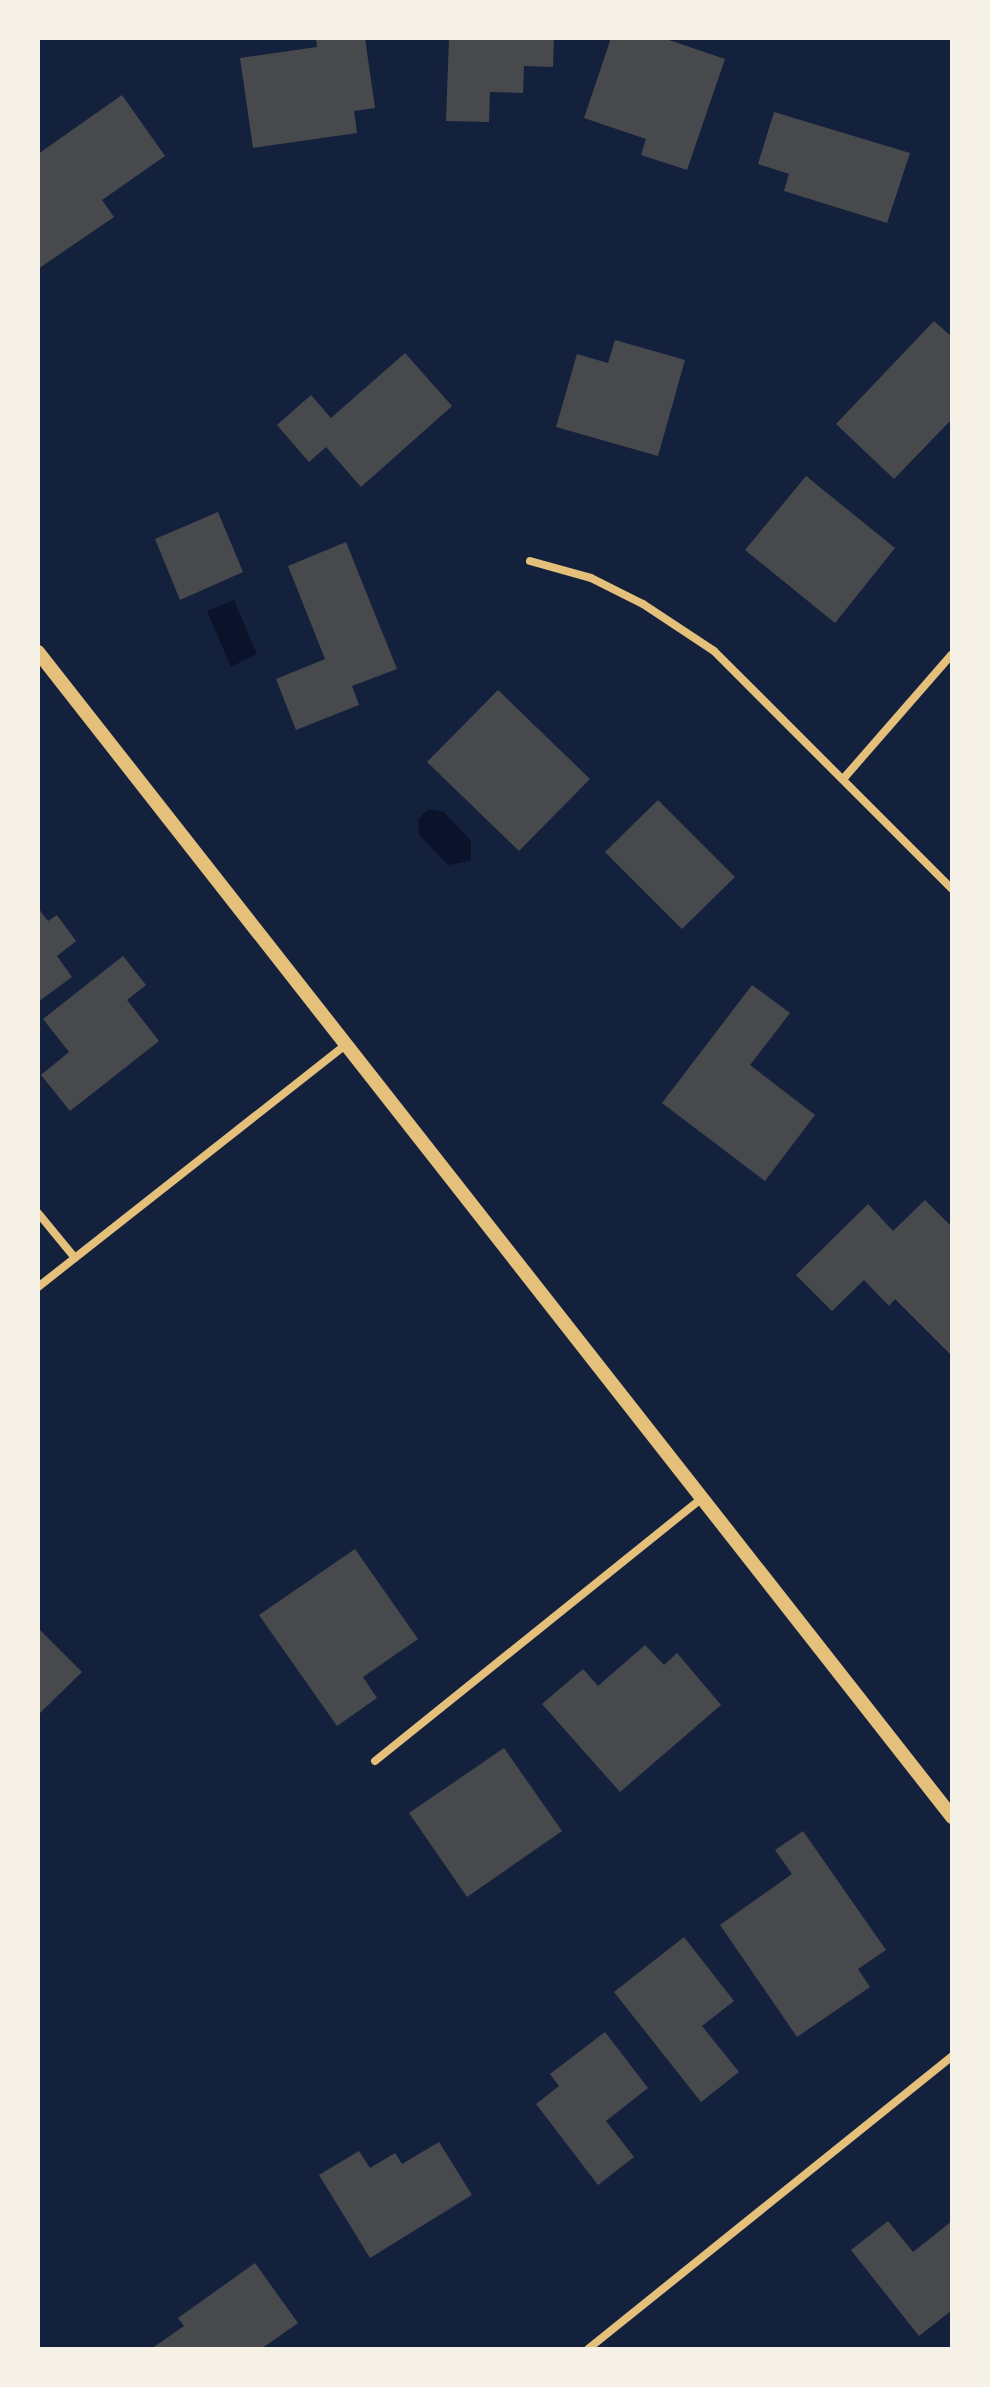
<!DOCTYPE html>
<style>
body{margin:0}
#map{position:relative;width:990px;height:2387px;overflow:hidden;background:#14213d;font-family:"Sofia Sans Condensed",sans-serif}
div>[style]{position:absolute}
.water>*{inset:0;background:#0b132b}
.building>*{inset:0;background:#48494c}
.minor>*{height:8px;margin:-4px;padding:0 4px;transform-origin:4px;border-radius:4px;background:#e5c07b}
.tertiary>*{height:14px;margin:-7px;padding:0 7px;transform-origin:7px;border-radius:7px;background:#e5c07b}
span{translate:-50% -50%;white-space:nowrap;text-align:center;line-height:1.15;-webkit-text-stroke:6px #f6f1e7;paint-order:stroke}
.frame{position:absolute;inset:0;border:40px solid #f6f1e7;pointer-events:none}
</style>
<div id="map">
<div class="water">
<div style="clip-path:polygon(234px 600px,257px 654px,231px 667px,207px 611px)"></div>
<div style="clip-path:polygon(428px 809px,444px 812px,471px 841px,471px 861px,448px 865px,419px 835px,418px 820px)"></div>
</div>
<div class="building">
<div style="clip-path:polygon(316px 38px,365px 38px,375px 108px,354px 111px,357px 133px,253px 148px,240px 58px,317px 47px)"></div>
<div style="clip-path:polygon(449px 38px,554px 38px,553px 67px,524px 66px,523px 93px,490px 92px,489px 122px,446px 121px)"></div>
<div style="clip-path:polygon(611px 38px,663px 38px,725px 59px,687px 170px,641px 155px,646px 139px,584px 118px)"></div>
<div style="clip-path:polygon(122px 95px,165px 156px,102px 200px,114px 217px,38px 269px,38px 154px)"></div>
<div style="clip-path:polygon(774px 112px,910px 153px,887px 223px,784px 191px,789px 174px,758px 164px)"></div>
<div style="clip-path:polygon(934px 321px,952px 337px,952px 419px,894px 479px,836px 424px)"></div>
<div style="clip-path:polygon(615px 340px,685px 360px,658px 456px,556px 427px,577px 354px,608px 363px)"></div>
<div style="clip-path:polygon(405px 353px,452px 406px,361px 487px,326px 447px,309px 462px,277px 425px,311px 395px,331px 418px)"></div>
<div style="clip-path:polygon(806px 476px,895px 548px,835px 623px,745px 550px)"></div>
<div style="clip-path:polygon(218px 512px,243px 572px,180px 600px,155px 539px)"></div>
<div style="clip-path:polygon(346px 542px,397px 669px,352px 686px,359px 705px,296px 730px,276px 679px,325px 659px,288px 566px)"></div>
<div style="clip-path:polygon(498px 690px,590px 779px,519px 851px,427px 762px)"></div>
<div style="clip-path:polygon(658px 800px,735px 877px,682px 929px,605px 852px)"></div>
<div style="clip-path:polygon(38px 908px,48px 921px,57px 915px,76px 941px,57px 956px,72px 977px,38px 1002px)"></div>
<div style="clip-path:polygon(123px 956px,146px 985px,127px 1000px,159px 1041px,70px 1111px,41px 1075px,69px 1052px,43px 1019px)"></div>
<div style="clip-path:polygon(752px 985px,790px 1013px,750px 1065px,815px 1115px,765px 1181px,662px 1103px)"></div>
<div style="clip-path:polygon(925px 1200px,952px 1227px,952px 1356px,895px 1299px,889px 1306px,864px 1280px,832px 1311px,796px 1275px,868px 1204px,893px 1231px)"></div>
<div style="clip-path:polygon(355px 1549px,418px 1639px,363px 1677px,377px 1698px,337px 1726px,259px 1615px)"></div>
<div style="clip-path:polygon(38px 1628px,82px 1672px,38px 1715px)"></div>
<div style="clip-path:polygon(645px 1645px,664px 1665px,677px 1653px,721px 1705px,620px 1792px,542px 1704px,583px 1669px,598px 1686px)"></div>
<div style="clip-path:polygon(504px 1748px,562px 1831px,467px 1897px,409px 1813px)"></div>
<div style="clip-path:polygon(803px 1831px,886px 1950px,858px 1969px,870px 1987px,797px 2037px,720px 1925px,792px 1874px,775px 1850px)"></div>
<div style="clip-path:polygon(684px 1937px,734px 2001px,702px 2026px,739px 2072px,701px 2102px,614px 1992px)"></div>
<div style="clip-path:polygon(605px 2032px,648px 2088px,606px 2121px,634px 2157px,598px 2185px,536px 2104px,559px 2086px,550px 2074px)"></div>
<div style="clip-path:polygon(439px 2142px,472px 2195px,370px 2258px,319px 2175px,359px 2151px,370px 2168px,395px 2153px,402px 2164px)"></div>
<div style="clip-path:polygon(888px 2221px,913px 2252px,952px 2221px,952px 2310px,919px 2336px,851px 2250px)"></div>
<div style="clip-path:polygon(255px 2263px,298px 2323px,261px 2349px,151px 2349px,184px 2326px,178px 2318px)"></div>
</div>
<div class="minor">
<div style="left:530px;top:561px;width:63px;rotate:15.6deg"></div>
<div style="left:591px;top:578px;width:58px;rotate:26.6deg"></div>
<div style="left:643px;top:604px;width:85px;rotate:33.5deg"></div>
<div style="left:714px;top:651px;width:337px;rotate:45deg"></div>
<div style="left:844px;top:778px;width:164px;rotate:-48.9deg"></div>
<div style="left:38px;top:1213px;width:58px;rotate:50.6deg"></div>
<div style="left:38px;top:1287px;width:393px;rotate:-38.2deg"></div>
<div style="left:375px;top:1761px;width:420px;rotate:-38.8deg"></div>
<div style="left:588px;top:2349px;width:467px;rotate:-38.8deg"></div>
</div>
<div class="tertiary">
<div style="left:38px;top:652px;width:1481px;rotate:51.88deg"></div>
</div>
<div class="frame"></div>
</div>
